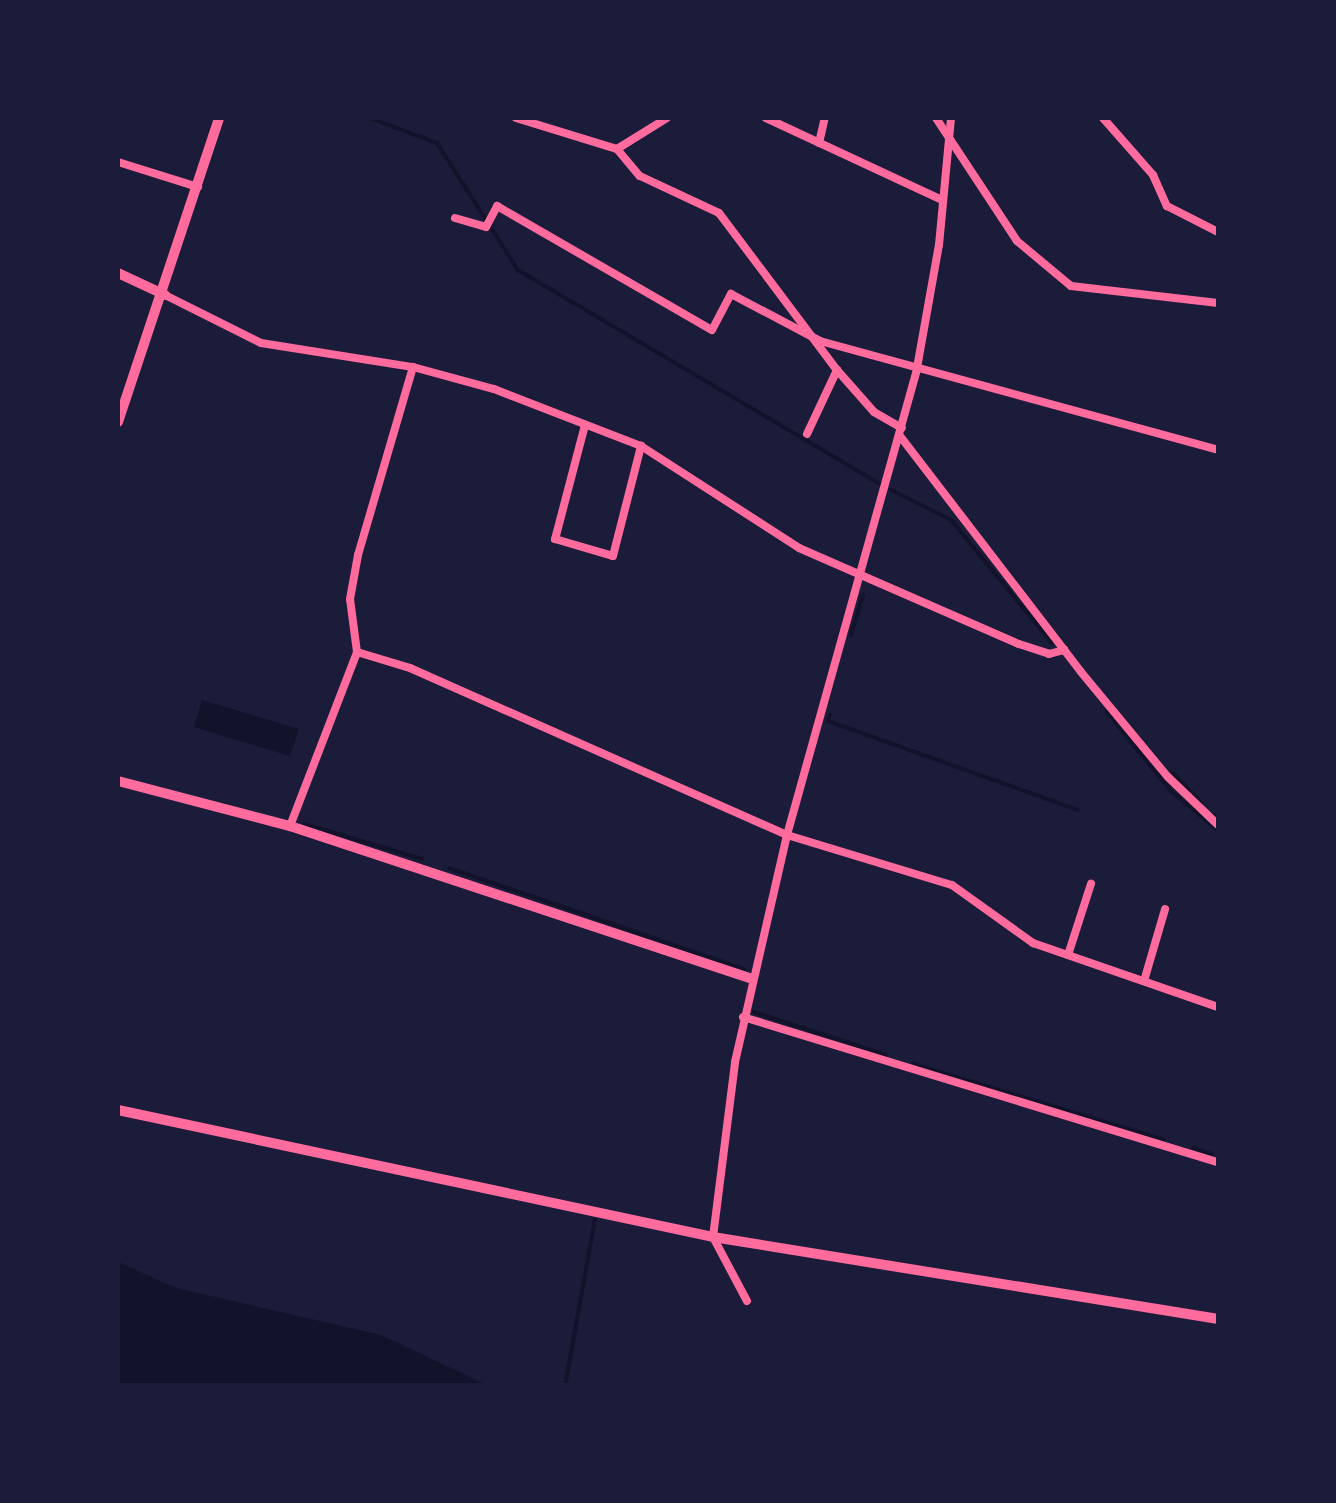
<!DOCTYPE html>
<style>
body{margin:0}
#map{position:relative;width:1336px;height:1503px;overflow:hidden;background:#1b1b3a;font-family:"Varela Round",sans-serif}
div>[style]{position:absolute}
.water>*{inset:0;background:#12122b}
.stream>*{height:4px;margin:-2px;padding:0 2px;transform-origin:2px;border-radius:2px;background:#12122b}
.minor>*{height:8px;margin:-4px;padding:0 4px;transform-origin:4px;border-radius:4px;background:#ff6b9d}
.tertiary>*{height:10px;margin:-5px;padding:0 5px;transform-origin:5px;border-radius:5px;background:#ff6b9d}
span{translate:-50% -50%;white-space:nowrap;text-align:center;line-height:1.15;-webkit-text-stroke:10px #1b1b3a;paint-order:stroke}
.frame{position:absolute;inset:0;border:120px solid #1b1b3a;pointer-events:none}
</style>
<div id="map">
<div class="water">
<div style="clip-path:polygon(202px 700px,299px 729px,290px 756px,194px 727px)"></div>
<div style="clip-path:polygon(118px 1262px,176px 1288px,381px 1335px,487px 1385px,118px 1385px)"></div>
</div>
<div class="stream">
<div style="left:370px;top:118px;width:72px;rotate:20.5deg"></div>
<div style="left:437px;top:143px;width:151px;rotate:57.5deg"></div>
<div style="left:518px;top:270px;width:423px;rotate:30.6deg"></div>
<div style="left:891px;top:490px;width:67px;rotate:26.6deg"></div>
<div style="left:951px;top:520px;width:159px;rotate:50.6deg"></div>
<div style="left:851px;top:635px;width:42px;rotate:-73.3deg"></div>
<div style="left:1107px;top:712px;width:102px;rotate:51deg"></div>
<div style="left:1171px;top:791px;width:61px;rotate:39.7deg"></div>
<div style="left:830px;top:715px;width:6px;rotate:108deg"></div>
<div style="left:828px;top:721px;width:265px;rotate:19.6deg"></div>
<div style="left:1173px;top:773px;width:42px;rotate:46.9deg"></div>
<div style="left:1213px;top:815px;width:6px;rotate:31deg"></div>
<div style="left:304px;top:824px;width:123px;rotate:16.5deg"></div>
<div style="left:449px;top:868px;width:312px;rotate:18.9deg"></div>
<div style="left:754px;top:1012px;width:139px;rotate:18deg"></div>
<div style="left:913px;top:1064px;width:262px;rotate:16.8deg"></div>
<div style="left:1193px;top:1148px;width:20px;rotate:18deg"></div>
<div style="left:565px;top:1386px;width:169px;rotate:-79.8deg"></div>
</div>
<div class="minor">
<div style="left:516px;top:118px;width:106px;rotate:17.1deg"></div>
<div style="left:617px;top:149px;width:35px;rotate:50deg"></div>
<div style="left:640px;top:176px;width:87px;rotate:25.1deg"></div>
<div style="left:719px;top:213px;width:196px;rotate:53.1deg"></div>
<div style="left:837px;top:370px;width:56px;rotate:48.6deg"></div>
<div style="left:874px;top:412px;width:32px;rotate:30deg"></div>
<div style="left:766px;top:118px;width:194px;rotate:25deg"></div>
<div style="left:936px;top:118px;width:147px;rotate:56.6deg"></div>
<div style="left:1017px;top:241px;width:70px;rotate:39.8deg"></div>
<div style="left:1071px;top:286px;width:148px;rotate:6.6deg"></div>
<div style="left:1103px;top:118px;width:76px;rotate:48.7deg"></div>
<div style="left:1153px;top:175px;width:34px;rotate:66deg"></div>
<div style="left:1167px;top:206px;width:57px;rotate:27deg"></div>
<div style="left:819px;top:143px;width:26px;rotate:-77deg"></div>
<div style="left:617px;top:149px;width:59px;rotate:-31.8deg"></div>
<div style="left:118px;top:162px;width:84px;rotate:17.4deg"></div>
<div style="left:455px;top:218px;width:32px;rotate:16deg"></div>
<div style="left:486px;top:227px;width:24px;rotate:-62deg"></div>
<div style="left:497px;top:206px;width:248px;rotate:30deg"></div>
<div style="left:712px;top:330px;width:41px;rotate:-62.2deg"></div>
<div style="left:731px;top:294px;width:101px;rotate:27.8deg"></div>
<div style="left:820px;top:341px;width:413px;rotate:15.3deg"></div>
<div style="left:165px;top:295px;width:107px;rotate:26.6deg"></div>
<div style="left:261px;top:343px;width:154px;rotate:9deg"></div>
<div style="left:413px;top:367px;width:84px;rotate:15.2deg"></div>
<div style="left:494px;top:389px;width:158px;rotate:21.2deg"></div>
<div style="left:641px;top:446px;width:188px;rotate:32.8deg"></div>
<div style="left:799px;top:548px;width:240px;rotate:23.6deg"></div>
<div style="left:1019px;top:644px;width:32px;rotate:18deg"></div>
<div style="left:1049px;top:654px;width:16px;rotate:-15deg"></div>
<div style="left:585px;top:425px;width:118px;rotate:104.7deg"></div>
<div style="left:555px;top:539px;width:60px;rotate:16.3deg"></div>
<div style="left:613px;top:556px;width:114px;rotate:-75.7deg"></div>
<div style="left:807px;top:434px;width:71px;rotate:-64.9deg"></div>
<div style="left:900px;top:436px;width:297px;rotate:52.5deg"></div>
<div style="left:1081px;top:672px;width:136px;rotate:50.4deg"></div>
<div style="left:1168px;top:777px;width:69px;rotate:43.8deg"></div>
<div style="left:357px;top:652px;width:53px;rotate:-97.5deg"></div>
<div style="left:350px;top:599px;width:45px;rotate:-79.7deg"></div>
<div style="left:358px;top:555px;width:196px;rotate:-73.7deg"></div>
<div style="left:290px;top:826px;width:186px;rotate:-68.9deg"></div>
<div style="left:357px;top:652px;width:55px;rotate:16.8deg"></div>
<div style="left:410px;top:668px;width:412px;rotate:23.9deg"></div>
<div style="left:787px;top:835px;width:172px;rotate:16.9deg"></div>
<div style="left:952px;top:885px;width:100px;rotate:35.6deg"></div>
<div style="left:1033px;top:943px;width:196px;rotate:19.1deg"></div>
<div style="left:1068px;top:955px;width:75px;rotate:-72.1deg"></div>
<div style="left:1144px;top:981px;width:75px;rotate:-73.7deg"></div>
<div style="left:743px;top:1017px;width:497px;rotate:17deg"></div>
<div style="left:747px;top:1301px;width:72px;rotate:-118deg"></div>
<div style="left:713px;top:1237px;width:176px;rotate:-82.8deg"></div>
<div style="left:735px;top:1062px;width:233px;rotate:-77.1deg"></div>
<div style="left:787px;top:835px;width:485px;rotate:-74.4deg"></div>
<div style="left:917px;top:368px;width:125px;rotate:-79.9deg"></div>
<div style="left:939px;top:245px;width:128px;rotate:-84.6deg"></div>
</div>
<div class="tertiary">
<div style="left:118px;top:273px;width:52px;rotate:25.1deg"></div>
<div style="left:118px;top:422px;width:320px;rotate:-71.6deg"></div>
<div style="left:118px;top:781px;width:178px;rotate:14.7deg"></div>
<div style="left:290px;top:826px;width:484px;rotate:18.3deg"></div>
<div style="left:118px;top:1110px;width:608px;rotate:12.05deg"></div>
<div style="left:713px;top:1237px;width:512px;rotate:9.22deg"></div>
</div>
<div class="frame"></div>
</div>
